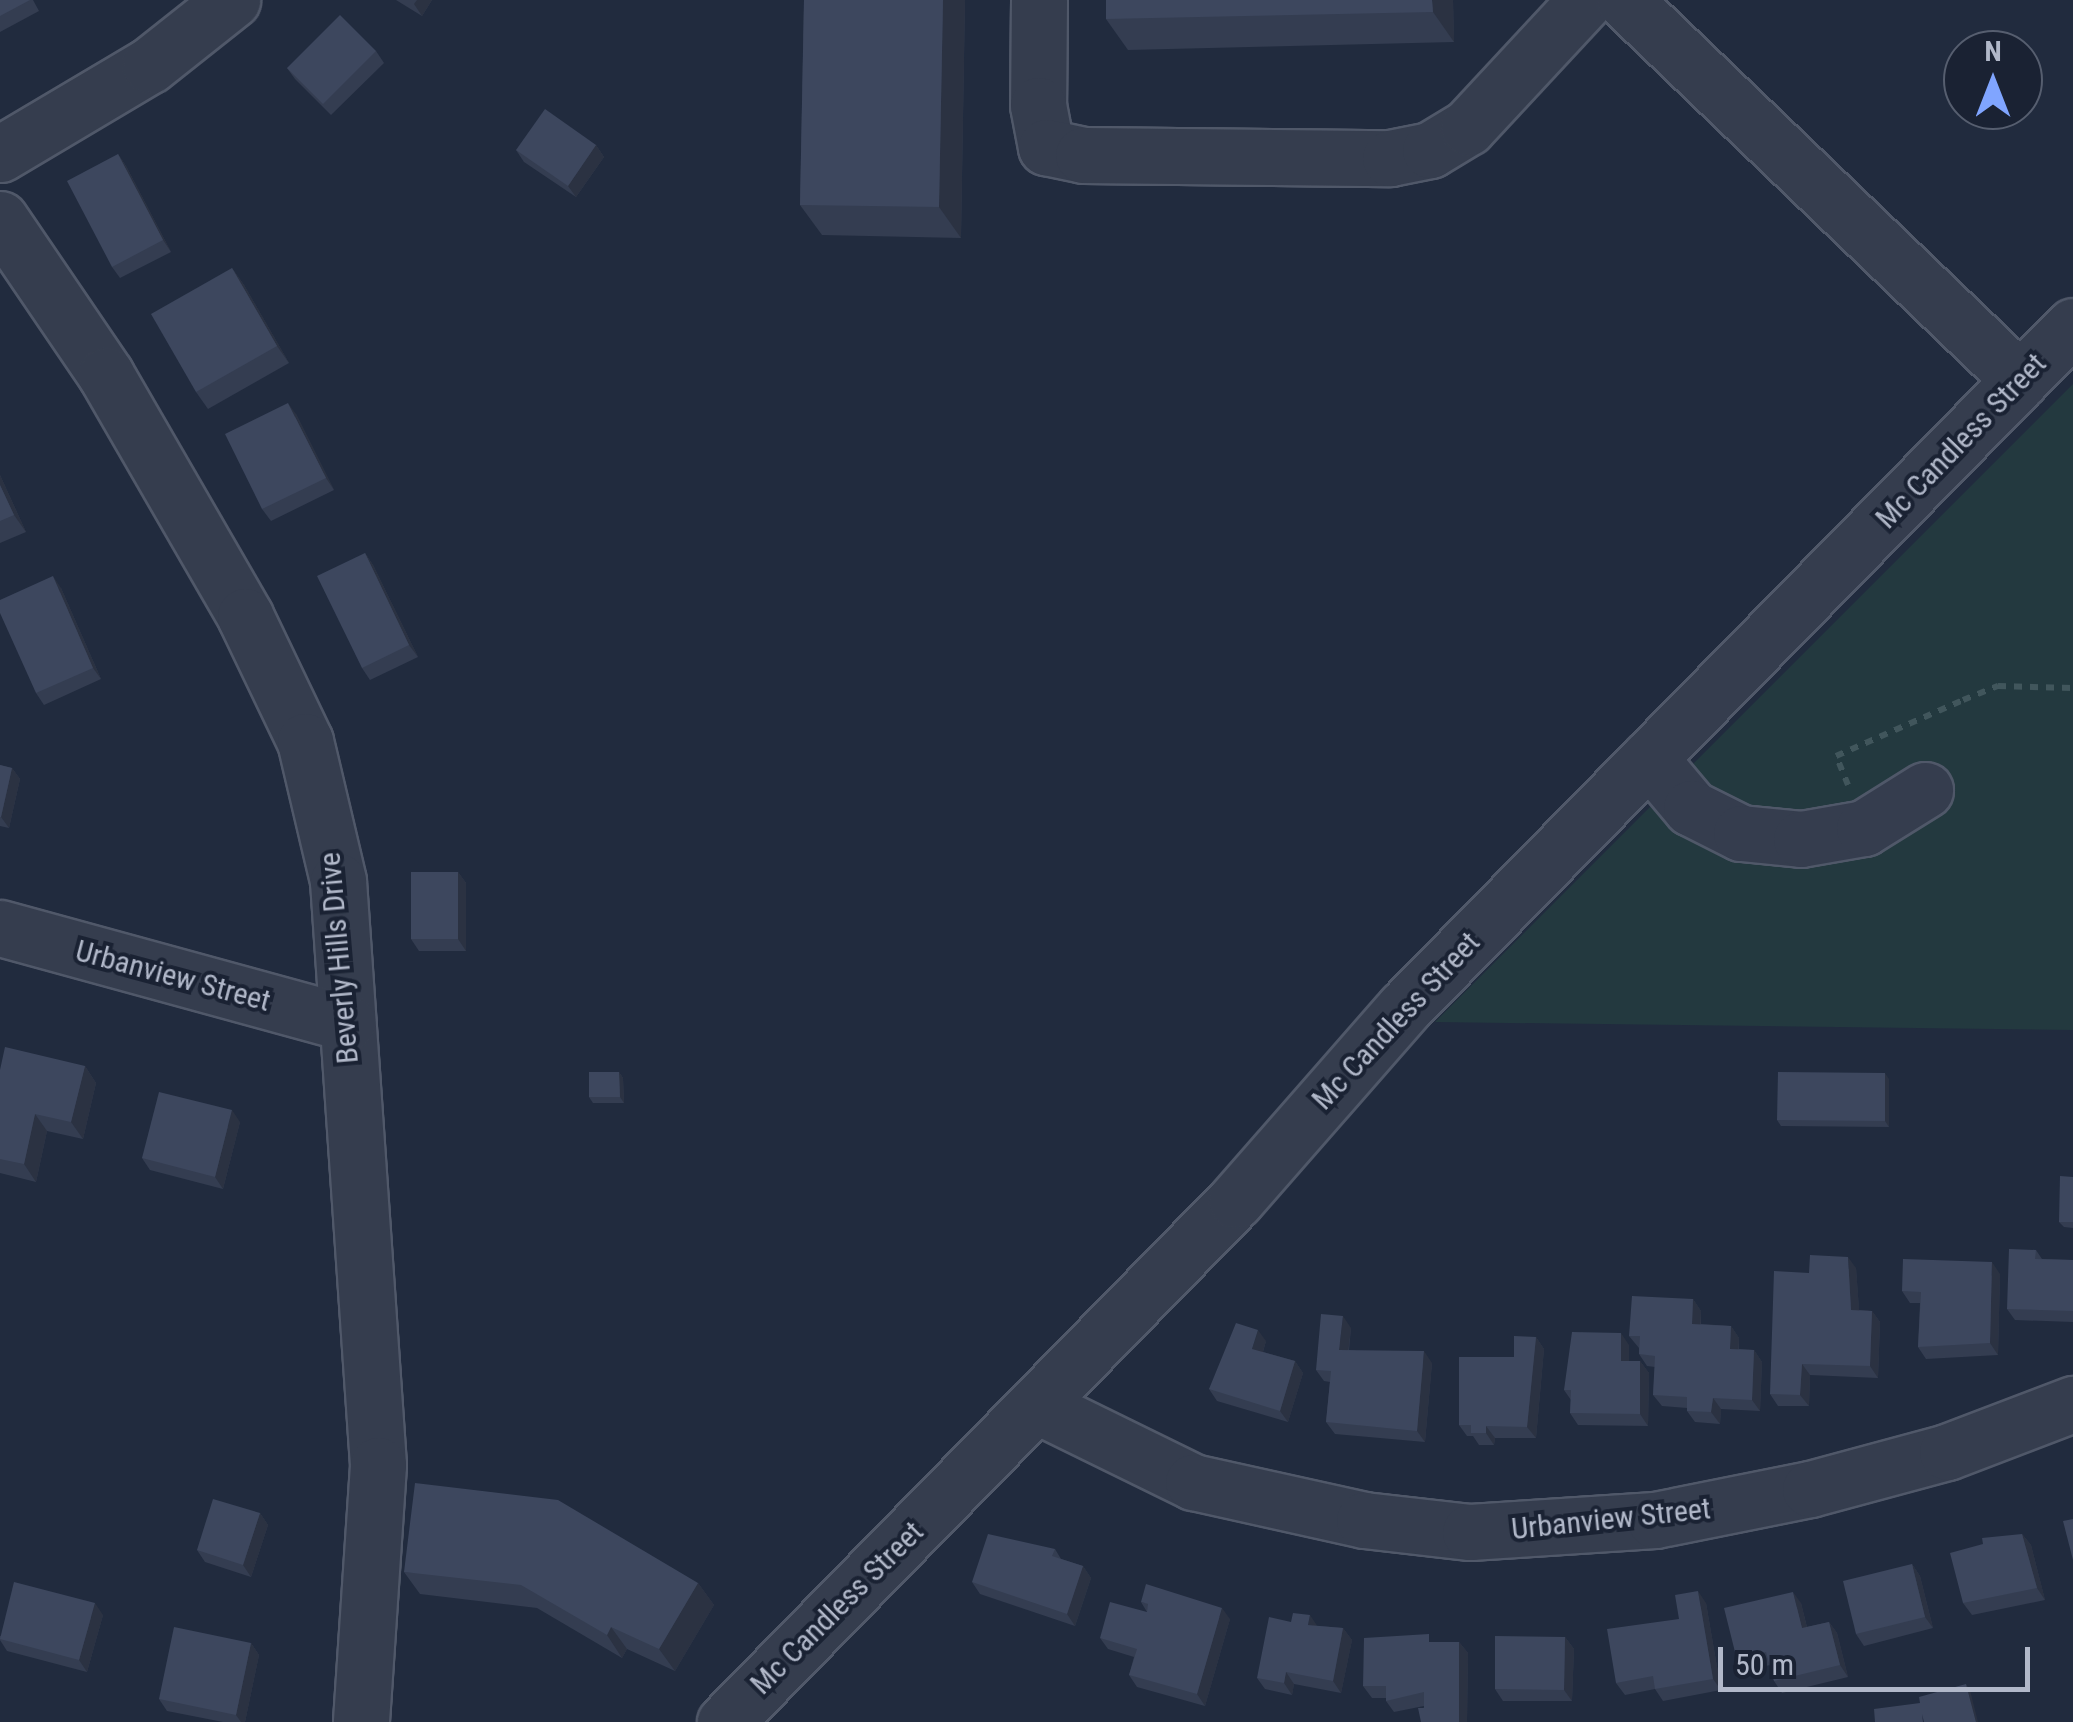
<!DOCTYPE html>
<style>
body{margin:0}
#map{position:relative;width:2073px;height:1722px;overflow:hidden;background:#212b3e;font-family:"Roboto Condensed",sans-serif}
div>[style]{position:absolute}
.green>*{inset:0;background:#23393f}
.path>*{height:6px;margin-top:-3px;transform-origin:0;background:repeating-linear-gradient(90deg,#41565c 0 8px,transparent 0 16px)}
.roads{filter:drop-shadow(2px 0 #505869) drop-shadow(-2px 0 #505869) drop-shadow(0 2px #505869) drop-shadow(0 -2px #505869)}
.minor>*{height:55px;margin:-27.5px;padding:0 27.5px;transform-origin:27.5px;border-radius:27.5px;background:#353d4e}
.wall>*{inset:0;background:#343d51}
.shaded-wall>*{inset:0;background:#2b3242}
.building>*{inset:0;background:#3d475e}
span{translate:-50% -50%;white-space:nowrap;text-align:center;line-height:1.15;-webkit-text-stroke:8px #1a2233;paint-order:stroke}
.street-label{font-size:30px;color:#b1b8c9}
.north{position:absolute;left:1943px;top:30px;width:100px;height:100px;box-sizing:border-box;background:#1a2233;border:2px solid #565e6f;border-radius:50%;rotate:0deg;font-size:28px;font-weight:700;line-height:40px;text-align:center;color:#b1b8c9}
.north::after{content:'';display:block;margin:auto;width:35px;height:45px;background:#80a5ff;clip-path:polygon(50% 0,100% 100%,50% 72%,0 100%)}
.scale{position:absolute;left:1718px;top:1647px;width:312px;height:45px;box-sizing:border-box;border:5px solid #b1b8c9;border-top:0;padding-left:12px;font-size:30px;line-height:35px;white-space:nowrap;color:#b1b8c9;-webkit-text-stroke:8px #1a2233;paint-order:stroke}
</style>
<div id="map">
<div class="green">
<div style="clip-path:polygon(2073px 384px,2073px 1030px,1435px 1022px)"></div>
</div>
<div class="path">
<div style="left:1848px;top:785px;width:31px;rotate:-112deg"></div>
<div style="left:1836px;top:756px;width:139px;rotate:-23.8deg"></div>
<div style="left:1963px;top:700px;width:38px;rotate:-22deg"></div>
<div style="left:1998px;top:686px;width:75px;rotate:1.5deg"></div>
</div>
<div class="roads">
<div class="minor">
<div style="left:1039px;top:0;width:105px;rotate:90.5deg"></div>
<div style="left:1038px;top:105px;width:43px;rotate:79.2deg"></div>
<div style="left:1046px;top:147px;width:38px;rotate:12deg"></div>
<div style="left:1083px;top:155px;width:307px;rotate:0.6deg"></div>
<div style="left:1390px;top:158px;width:41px;rotate:-11.3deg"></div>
<div style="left:1430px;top:150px;width:44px;rotate:-31.2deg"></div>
<div style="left:1468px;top:127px;width:173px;rotate:-47.1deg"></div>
<div style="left:1624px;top:0;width:549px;rotate:43.82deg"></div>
<div style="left:0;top:154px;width:174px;rotate:-30.7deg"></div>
<div style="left:150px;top:65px;width:105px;rotate:-38.4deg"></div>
<div style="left:0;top:219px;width:189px;rotate:55.8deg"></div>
<div style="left:106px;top:375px;width:278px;rotate:60deg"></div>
<div style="left:245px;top:616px;width:139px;rotate:64.4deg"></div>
<div style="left:305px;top:741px;width:144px;rotate:76.7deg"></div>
<div style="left:338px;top:881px;width:585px;rotate:86.08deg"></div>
<div style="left:378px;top:1465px;width:258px;rotate:93.8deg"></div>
<div style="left:1649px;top:758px;width:65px;rotate:50deg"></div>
<div style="left:1691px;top:808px;width:56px;rotate:26.6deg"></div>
<div style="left:1741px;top:833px;width:60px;rotate:5.7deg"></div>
<div style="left:1801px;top:839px;width:64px;rotate:-9.9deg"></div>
<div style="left:1864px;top:828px;width:72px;rotate:-31.9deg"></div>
<div style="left:0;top:928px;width:360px;rotate:15.3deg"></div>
<div style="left:1036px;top:1405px;width:175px;rotate:26.1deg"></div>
<div style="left:1193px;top:1482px;width:175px;rotate:12.5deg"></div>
<div style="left:1364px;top:1520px;width:107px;rotate:6.5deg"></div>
<div style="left:1470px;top:1532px;width:185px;rotate:-3.7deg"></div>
<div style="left:1655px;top:1520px;width:158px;rotate:-11.3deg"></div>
<div style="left:1810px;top:1489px;width:142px;rotate:-15.1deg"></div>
<div style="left:1947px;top:1452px;width:135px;rotate:-20.9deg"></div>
<div style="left:725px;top:1722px;width:730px;rotate:-45.61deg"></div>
<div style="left:1236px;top:1200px;width:255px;rotate:-48.8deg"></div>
<div style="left:1404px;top:1008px;width:955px;rotate:-45.55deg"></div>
</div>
</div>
<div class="wall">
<div style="clip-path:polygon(0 0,33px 0,39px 11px,0 32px)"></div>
<div style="clip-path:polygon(396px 0,432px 0,422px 16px)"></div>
<div style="clip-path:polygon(804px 0,965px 0,961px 238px,822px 235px,800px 205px)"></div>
<div style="clip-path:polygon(1106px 0,1453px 0,1454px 42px,1128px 50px,1106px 19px)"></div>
<div style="clip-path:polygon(376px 51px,384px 63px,331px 115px,295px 79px,287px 68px)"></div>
<div style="clip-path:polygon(596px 145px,604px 157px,576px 197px,524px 162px,516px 150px)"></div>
<div style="clip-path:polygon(118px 154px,126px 166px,171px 252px,120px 278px,112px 267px)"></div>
<div style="clip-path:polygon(232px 268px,244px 285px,289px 363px,208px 409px,196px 392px)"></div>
<div style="clip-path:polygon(296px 414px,334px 490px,271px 521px,262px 509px)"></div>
<div style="clip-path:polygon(0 475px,26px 532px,0 543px)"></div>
<div style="clip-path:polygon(365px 553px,373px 565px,418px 657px,370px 680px,362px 668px)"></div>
<div style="clip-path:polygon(61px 588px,101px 679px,44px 705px,36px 693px)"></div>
<div style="clip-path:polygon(0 765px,12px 768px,20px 779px,9px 828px,0 826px)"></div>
<div style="clip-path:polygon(458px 872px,466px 883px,466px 951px,419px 951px,411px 939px)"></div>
<div style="clip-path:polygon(85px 1066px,96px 1083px,83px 1139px,47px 1131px,36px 1182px,0 1173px,0 1070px)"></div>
<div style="clip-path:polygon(619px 1072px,623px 1078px,624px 1103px,593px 1103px,589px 1097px)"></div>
<div style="clip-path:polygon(1889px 1079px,1889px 1127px,1781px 1126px,1777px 1120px)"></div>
<div style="clip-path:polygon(240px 1122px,223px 1189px,150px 1170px,142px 1158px)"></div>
<div style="clip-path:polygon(2073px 1177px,2073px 1228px,2064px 1227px,2059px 1222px)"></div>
<div style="clip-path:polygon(2036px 1250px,2042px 1259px,2073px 1260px,2073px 1322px,2015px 1320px,2007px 1309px)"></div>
<div style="clip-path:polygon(1856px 1268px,1859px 1310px,1872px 1311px,1880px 1322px,1878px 1378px,1810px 1375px,1809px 1406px,1778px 1406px,1770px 1394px,1809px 1273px)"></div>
<div style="clip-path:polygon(2000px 1274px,1998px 1355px,1926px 1359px,1918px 1347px,1920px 1303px,1910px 1303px,1902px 1291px)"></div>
<div style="clip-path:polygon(1693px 1299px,1701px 1311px,1701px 1324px,1731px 1326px,1739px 1338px,1739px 1349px,1754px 1350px,1762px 1362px,1760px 1411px,1721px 1409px,1720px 1424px,1695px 1422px,1687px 1411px,1687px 1408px,1662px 1406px,1653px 1395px,1655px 1367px,1647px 1366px,1639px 1354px,1639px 1348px,1629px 1336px)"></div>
<div style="clip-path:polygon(1351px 1328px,1349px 1350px,1432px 1363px,1425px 1442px,1335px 1434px,1326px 1422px,1330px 1382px,1324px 1381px,1316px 1370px)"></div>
<div style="clip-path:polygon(1536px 1337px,1544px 1349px,1536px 1438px,1495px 1438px,1494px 1445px,1479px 1445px,1473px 1436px,1467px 1436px,1459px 1425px,1514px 1357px)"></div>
<div style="clip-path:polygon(1266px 1341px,1263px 1352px,1295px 1361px,1303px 1373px,1288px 1422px,1217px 1401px,1209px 1389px)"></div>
<div style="clip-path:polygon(1629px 1345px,1629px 1361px,1640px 1361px,1649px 1373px,1648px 1426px,1578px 1425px,1570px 1413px,1571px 1400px,1564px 1390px)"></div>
<div style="clip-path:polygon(260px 1513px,268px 1525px,251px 1577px,205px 1562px,197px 1550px)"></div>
<div style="clip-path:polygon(2022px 1534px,2031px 1545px,2045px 1600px,1972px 1615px,1963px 1603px)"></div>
<div style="clip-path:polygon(1055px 1549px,1061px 1559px,1083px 1566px,1091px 1578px,1075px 1626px,980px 1594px,972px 1582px)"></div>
<div style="clip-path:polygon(1912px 1564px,1920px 1576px,1933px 1628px,1864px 1646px,1856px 1634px)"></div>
<div style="clip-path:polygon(404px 1572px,698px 1583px,714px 1605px,675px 1671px,627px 1649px,622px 1658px,537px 1608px,420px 1594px)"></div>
<div style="clip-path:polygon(1141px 1602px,1230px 1619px,1205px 1706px,1137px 1687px,1129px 1675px,1134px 1657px,1108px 1649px,1100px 1638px,1147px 1612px)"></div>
<div style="clip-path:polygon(1706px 1603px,1721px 1690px,1663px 1701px,1655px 1689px,1625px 1695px,1616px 1683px,1679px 1619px)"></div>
<div style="clip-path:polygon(1801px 1603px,1807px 1627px,1829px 1622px,1837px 1633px,1848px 1677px,1782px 1693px,1774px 1681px,1770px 1665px,1745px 1671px,1737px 1660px)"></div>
<div style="clip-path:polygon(103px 1615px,87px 1672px,7px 1651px,0 1640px,0 1636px)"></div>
<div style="clip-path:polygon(1317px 1626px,1343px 1628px,1352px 1640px,1341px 1693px,1294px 1684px,1292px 1695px,1265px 1689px,1257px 1678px)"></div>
<div style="clip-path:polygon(1565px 1637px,1574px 1649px,1572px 1701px,1503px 1701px,1495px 1689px)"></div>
<div style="clip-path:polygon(1434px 1642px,1459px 1642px,1468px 1653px,1467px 1722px,1421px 1722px,1424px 1706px,1394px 1712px,1386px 1701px,1386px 1698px,1372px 1698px,1363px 1686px)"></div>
<div style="clip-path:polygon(251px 1643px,259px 1655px,245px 1722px,223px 1722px,167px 1711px,159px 1699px)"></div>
</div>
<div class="shaded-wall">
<div style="clip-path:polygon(417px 0,432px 0,422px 16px,414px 4px)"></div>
<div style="clip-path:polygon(943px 0,965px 0,961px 238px,939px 207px)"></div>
<div style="clip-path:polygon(1432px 0,1453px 0,1454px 42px,1433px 12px)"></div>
<div style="clip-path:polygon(596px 145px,604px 157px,576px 197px,568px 186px)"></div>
<div style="clip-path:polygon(118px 154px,126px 166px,171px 252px,163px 240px)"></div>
<div style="clip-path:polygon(232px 268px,244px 285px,289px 363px,277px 346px)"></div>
<div style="clip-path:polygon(288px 403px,296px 414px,334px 490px,326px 478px)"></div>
<div style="clip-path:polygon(0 475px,26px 532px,14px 515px,0 485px)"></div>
<div style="clip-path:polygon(365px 553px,373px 565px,418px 657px,409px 645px)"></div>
<div style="clip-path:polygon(53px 576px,61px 588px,101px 679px,93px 668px)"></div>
<div style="clip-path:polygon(12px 768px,20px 779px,9px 828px,1px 817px)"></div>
<div style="clip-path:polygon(458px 872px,466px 883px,466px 951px,458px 939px)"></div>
<div style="clip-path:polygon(85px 1066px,96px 1083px,83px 1139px,71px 1122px)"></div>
<div style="clip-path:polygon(619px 1072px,623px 1078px,624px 1103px,620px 1097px)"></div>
<div style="clip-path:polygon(1885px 1073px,1889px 1079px,1889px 1127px,1885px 1121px)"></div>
<div style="clip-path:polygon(232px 1110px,240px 1122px,223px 1189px,215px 1177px)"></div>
<div style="clip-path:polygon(35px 1114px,47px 1131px,36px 1182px,24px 1164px)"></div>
<div style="clip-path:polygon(1848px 1257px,1856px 1268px,1860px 1322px,1851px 1310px)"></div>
<div style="clip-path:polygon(1992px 1262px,2000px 1274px,1998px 1355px,1990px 1343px)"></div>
<div style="clip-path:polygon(1693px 1299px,1701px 1311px,1700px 1336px,1692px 1324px)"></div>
<div style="clip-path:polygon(1872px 1311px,1880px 1322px,1878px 1378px,1870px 1366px)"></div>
<div style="clip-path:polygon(1343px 1316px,1351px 1328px,1347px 1362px,1339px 1350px)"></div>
<div style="clip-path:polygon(1731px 1326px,1739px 1338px,1738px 1361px,1730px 1349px)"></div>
<div style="clip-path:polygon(1258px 1330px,1266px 1341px,1260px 1361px,1252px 1349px)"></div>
<div style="clip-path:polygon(1621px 1333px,1629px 1345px,1629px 1373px,1621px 1361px)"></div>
<div style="clip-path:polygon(1536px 1337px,1544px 1349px,1536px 1438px,1527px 1427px)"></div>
<div style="clip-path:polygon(1754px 1350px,1762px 1362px,1760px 1411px,1752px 1400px)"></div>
<div style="clip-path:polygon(1424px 1351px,1432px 1363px,1425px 1442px,1417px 1431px)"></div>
<div style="clip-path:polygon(1295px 1361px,1303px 1373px,1288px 1422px,1280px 1411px)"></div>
<div style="clip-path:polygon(1640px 1361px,1649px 1373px,1648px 1426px,1640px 1414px)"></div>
<div style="clip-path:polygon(1802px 1364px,1810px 1375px,1809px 1406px,1800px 1395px)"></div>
<div style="clip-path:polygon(1713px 1398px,1721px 1409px,1720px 1424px,1711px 1412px)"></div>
<div style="clip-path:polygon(1486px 1426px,1495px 1438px,1494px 1445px,1486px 1433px)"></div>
<div style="clip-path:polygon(260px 1513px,268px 1525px,251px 1577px,243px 1565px)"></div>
<div style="clip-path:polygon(2022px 1534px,2031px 1545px,2045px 1600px,2037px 1588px)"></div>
<div style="clip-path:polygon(1912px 1564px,1920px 1576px,1933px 1628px,1925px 1617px)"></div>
<div style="clip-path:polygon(1083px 1566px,1091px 1578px,1075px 1626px,1067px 1614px)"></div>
<div style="clip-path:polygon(698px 1583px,714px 1605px,675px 1671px,659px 1649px)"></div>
<div style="clip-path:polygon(1698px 1591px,1706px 1603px,1721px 1690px,1713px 1679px)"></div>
<div style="clip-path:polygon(1793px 1592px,1801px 1603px,1810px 1640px,1802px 1628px)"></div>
<div style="clip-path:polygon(95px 1603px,103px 1615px,87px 1672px,79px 1660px)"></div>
<div style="clip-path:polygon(1222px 1608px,1230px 1619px,1205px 1706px,1197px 1694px)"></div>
<div style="clip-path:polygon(1310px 1615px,1318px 1627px,1308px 1625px)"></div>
<div style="clip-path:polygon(1829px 1622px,1837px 1633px,1848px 1677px,1840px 1665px)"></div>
<div style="clip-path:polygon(611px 1627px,627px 1649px,622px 1658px,607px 1635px)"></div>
<div style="clip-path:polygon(1343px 1628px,1352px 1640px,1341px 1693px,1333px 1681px)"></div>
<div style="clip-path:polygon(1565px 1637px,1574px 1649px,1572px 1701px,1564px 1690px)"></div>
<div style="clip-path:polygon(1459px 1642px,1468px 1653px,1467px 1722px,1459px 1722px)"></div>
<div style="clip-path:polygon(251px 1643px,259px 1655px,245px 1722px,241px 1722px,236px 1715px)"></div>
<div style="clip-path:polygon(1286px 1672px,1294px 1684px,1292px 1695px,1284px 1683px)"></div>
<div style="clip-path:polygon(1966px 1684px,1970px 1690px,1978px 1722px,1976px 1722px)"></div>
</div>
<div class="building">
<div style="clip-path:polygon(0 0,30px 0,0 16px)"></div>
<div style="clip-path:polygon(804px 0,943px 0,939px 207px,800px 205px)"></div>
<div style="clip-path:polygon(1106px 0,1432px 0,1433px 12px,1106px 19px)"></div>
<div style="clip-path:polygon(340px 15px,376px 51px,323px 104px,287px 68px)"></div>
<div style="clip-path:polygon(545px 109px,596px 145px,568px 186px,516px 150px)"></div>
<div style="clip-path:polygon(118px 154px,163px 240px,112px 267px,67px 181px)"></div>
<div style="clip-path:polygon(232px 268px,277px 346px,196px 392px,151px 314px)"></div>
<div style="clip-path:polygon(288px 403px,326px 478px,262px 509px,225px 434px)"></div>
<div style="clip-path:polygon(0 485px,14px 515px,0 521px)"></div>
<div style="clip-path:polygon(365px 553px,409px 645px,362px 668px,317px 576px)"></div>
<div style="clip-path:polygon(53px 576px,93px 668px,36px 693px,0 613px,0 600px)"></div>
<div style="clip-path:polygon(0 765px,12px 768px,1px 817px,0 817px)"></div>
<div style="clip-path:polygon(411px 872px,458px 872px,458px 939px,411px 939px)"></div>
<div style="clip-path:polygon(5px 1047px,85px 1066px,71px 1122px,35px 1114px,24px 1164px,0 1159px,0 1070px)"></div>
<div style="clip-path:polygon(589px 1072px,619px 1072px,620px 1097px,589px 1097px)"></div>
<div style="clip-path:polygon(1778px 1072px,1885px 1073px,1885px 1121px,1777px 1120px)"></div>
<div style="clip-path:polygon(159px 1092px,232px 1110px,215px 1177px,142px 1158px)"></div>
<div style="clip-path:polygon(2060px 1176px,2073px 1177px,2073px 1222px,2059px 1222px)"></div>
<div style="clip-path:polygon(2009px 1249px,2036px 1250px,2035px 1259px,2073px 1260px,2073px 1311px,2007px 1309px)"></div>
<div style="clip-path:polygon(1810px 1255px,1848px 1257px,1851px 1310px,1872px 1311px,1870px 1366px,1802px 1364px,1800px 1395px,1770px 1394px,1774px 1271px,1809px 1273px)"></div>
<div style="clip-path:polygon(1903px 1259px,1992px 1262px,1990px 1343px,1918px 1347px,1921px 1292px,1902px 1291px)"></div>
<div style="clip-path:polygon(1632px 1296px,1693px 1299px,1692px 1324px,1731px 1326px,1730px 1349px,1754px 1350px,1752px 1400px,1713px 1398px,1711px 1412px,1687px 1411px,1687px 1397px,1653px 1395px,1655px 1356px,1639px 1354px,1640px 1336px,1629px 1336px)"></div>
<div style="clip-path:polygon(1321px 1314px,1343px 1316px,1339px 1350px,1424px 1351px,1417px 1431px,1326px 1422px,1331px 1371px,1316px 1370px)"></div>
<div style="clip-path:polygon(1236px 1323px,1258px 1330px,1252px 1349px,1295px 1361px,1280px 1411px,1209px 1389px)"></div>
<div style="clip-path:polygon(1572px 1332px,1621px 1333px,1621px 1361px,1640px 1361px,1640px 1414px,1570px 1413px,1571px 1390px,1564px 1390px)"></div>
<div style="clip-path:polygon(1514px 1336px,1536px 1337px,1527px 1427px,1486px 1426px,1486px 1433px,1471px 1433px,1471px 1425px,1459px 1425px,1459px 1357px,1514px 1357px)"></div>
<div style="clip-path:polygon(415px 1483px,558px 1500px,698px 1583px,659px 1649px,611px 1627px,607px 1635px,521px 1585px,404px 1572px)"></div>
<div style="clip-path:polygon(213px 1499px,260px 1513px,243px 1565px,197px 1550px)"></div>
<div style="clip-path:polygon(2073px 1519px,2073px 1560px,2063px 1521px)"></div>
<div style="clip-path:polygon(988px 1534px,1055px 1549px,1052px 1556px,1083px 1566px,1067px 1614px,972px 1582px)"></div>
<div style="clip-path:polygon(2022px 1534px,2037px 1588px,1963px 1603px,1950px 1553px,1983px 1544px,1982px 1538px)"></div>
<div style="clip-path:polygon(1912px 1564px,1925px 1617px,1856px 1634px,1843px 1581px)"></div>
<div style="clip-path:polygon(14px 1582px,95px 1603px,79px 1660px,0 1639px)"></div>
<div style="clip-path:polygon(1146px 1584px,1222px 1608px,1197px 1694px,1129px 1675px,1137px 1649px,1100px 1638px,1110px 1602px,1147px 1612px,1148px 1604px,1141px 1602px)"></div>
<div style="clip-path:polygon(1698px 1591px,1713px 1679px,1655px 1689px,1653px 1676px,1616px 1683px,1607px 1629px,1679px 1619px,1675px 1595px)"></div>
<div style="clip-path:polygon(1793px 1592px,1802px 1628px,1829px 1622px,1840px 1665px,1774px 1681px,1766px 1652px,1737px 1660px,1724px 1608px)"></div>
<div style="clip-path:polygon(1293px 1613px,1310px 1615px,1308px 1625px,1343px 1628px,1333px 1681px,1286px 1672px,1284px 1683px,1257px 1678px,1269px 1617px,1291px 1622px)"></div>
<div style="clip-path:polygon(174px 1627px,251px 1643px,236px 1715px,159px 1699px)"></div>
<div style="clip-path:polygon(1429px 1634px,1429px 1642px,1459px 1642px,1459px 1722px,1421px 1722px,1418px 1708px,1424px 1708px,1424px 1692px,1386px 1701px,1386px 1686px,1363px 1686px,1364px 1638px)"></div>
<div style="clip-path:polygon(1495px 1636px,1565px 1637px,1564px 1690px,1495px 1689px)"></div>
<div style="clip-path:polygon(1966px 1684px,1976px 1722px,1924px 1722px,1922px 1714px,1923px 1722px,1875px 1722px,1874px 1709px,1920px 1703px,1919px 1697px)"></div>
</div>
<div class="street-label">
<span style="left:1961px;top:441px;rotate:-46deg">Mc Candless Street</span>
<span style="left:339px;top:958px;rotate:-95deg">Beverly Hills Drive</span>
<span style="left:173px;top:976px;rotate:15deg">Urbanview Street</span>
<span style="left:1396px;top:1021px;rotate:-47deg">Mc Candless Street</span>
<span style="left:1611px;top:1519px;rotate:-6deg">Urbanview Street</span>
<span style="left:837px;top:1608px;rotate:-45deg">Mc Candless Street</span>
</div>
<div class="north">N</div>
<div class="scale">50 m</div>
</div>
